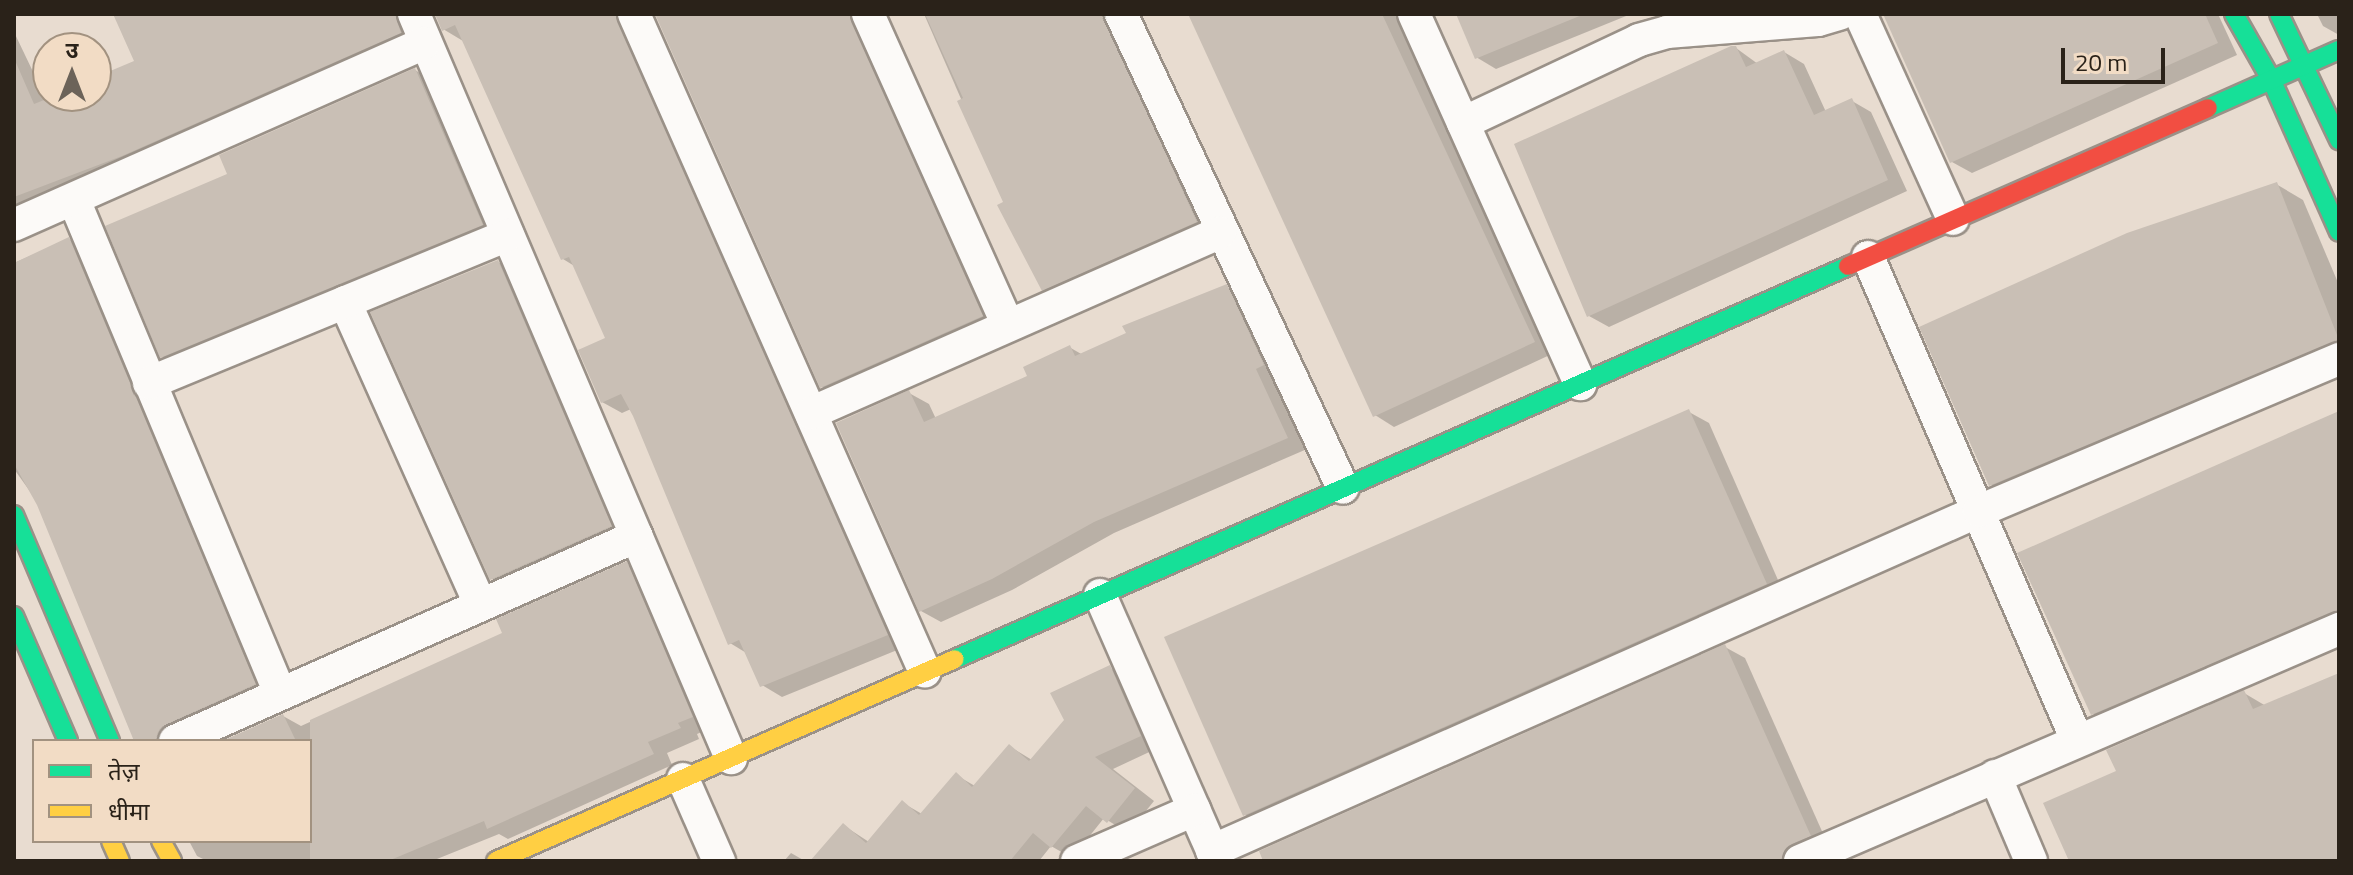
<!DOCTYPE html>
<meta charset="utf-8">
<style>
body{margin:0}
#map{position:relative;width:2353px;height:875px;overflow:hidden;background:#e8dcd0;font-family:"Titillium Web","Noto Sans Devanagari",sans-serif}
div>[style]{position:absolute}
.shadow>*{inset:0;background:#0003}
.building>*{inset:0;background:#c9bfb5}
.roads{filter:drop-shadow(2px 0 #9a9188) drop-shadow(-2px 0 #9a9188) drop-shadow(0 2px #9a9188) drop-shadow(0 -2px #9a9188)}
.street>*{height:32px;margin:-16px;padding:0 16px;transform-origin:16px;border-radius:16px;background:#fcfaf8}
.fast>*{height:18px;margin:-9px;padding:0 9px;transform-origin:9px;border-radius:9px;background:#16e098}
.slow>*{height:18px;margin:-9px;padding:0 9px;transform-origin:9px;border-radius:9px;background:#ffcf43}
.jam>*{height:18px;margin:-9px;padding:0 9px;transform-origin:9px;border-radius:9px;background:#f24e42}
span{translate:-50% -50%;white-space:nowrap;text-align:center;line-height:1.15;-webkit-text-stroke:6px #f2dcc5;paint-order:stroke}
.frame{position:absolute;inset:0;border:16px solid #2a2219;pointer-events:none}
.legend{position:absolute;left:32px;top:739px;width:280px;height:104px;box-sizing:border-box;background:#f2dcc5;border:2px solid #a29280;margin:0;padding:10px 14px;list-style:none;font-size:24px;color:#2a2219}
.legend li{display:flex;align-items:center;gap:16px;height:40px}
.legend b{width:40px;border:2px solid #a29280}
.north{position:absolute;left:32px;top:32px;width:80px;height:80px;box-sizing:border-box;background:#f2dcc5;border:2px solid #a29280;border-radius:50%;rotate:0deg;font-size:22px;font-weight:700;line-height:32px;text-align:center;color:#2a2219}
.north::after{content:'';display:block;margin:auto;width:28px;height:36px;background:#6c6359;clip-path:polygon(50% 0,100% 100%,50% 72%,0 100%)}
.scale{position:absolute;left:2061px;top:48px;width:104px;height:36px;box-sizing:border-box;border:4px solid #2a2219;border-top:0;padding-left:10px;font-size:24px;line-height:28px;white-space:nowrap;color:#2a2219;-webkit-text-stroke:6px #f2dcc5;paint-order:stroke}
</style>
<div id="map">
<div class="shadow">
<div style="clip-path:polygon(115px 14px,418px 14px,420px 44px,14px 221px,14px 32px,47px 101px,96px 96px,96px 80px,136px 62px)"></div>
<div style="clip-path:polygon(435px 14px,641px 14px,907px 646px,782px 697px,762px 685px,748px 654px,730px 643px,631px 409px,622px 413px,602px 402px,608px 339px,576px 267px,563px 259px,463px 41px,443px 29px)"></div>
<div style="clip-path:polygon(657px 14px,864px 14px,1002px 328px,842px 398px,822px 387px)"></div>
<div style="clip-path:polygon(924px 14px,1127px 14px,1216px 234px,1064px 301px,1044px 289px)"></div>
<div style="clip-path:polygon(1189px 14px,1395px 14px,1554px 353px,1394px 427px,1375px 415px)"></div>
<div style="clip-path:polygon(1458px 14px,1631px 14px,1496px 69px,1476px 57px)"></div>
<div style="clip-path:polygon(1885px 14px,2218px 14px,2237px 55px,1972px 173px,1952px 162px)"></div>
<div style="clip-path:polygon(2317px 14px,2339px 14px,2339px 35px,2323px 26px)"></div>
<div style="clip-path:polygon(1736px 48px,1758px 64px,1784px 52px,1804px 64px,1826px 112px,1852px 101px,1871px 112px,1907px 191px,1609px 327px,1589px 316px)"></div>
<div style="clip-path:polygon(415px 70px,435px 82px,502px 236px,182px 368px,162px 356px,229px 175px)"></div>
<div style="clip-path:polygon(2276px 184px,2303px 200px,2339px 285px,2339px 369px,2018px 500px,1991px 485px)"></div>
<div style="clip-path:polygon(69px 239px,89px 251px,274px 696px,182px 741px,135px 741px,39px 504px,14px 469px,14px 263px)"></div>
<div style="clip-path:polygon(498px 262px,518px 273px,630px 538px,512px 590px,492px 579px)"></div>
<div style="clip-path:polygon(1226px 287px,1246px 298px,1283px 376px,1274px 380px,1307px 449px,1114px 533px,1012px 590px,941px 622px,921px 611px,909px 393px,929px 404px,936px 419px,1030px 377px,1069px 347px,1083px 355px)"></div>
<div style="clip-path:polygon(1689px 412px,1709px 423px,1785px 596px,1265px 826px,1245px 815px)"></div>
<div style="clip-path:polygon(2339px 413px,2339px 636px,2121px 730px,2093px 714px)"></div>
<div style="clip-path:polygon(626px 564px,646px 575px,711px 728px,697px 734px,699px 739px,667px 753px,672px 765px,508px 839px,499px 834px,432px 861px,207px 861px,197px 856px,189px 841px,310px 841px,310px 741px,227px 741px,283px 716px,301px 726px,504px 634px)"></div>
<div style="clip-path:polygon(1725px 647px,1745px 658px,1829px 847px,1807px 861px,1267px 861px,1263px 851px)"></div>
<div style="clip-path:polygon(1110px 668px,1130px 679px,1160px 747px,1113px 769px,1154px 801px,1128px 833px,1104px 818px,1072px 858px,1051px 846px,1039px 861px,813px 861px,843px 825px,869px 842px,903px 803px,922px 814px,956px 775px,975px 786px,1009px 746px,1032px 760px)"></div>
<div style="clip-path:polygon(2339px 674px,2339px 861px,2070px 861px,2119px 772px,2244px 693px,2266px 706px)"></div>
<div style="clip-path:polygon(791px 853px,805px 861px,784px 861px)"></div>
</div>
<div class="building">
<div style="clip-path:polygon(113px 14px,395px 14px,401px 33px,122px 156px,14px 197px,14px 58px,34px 104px,54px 96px,96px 96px,96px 77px,134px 61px)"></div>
<div style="clip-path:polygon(435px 14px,615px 14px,888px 635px,760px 687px,739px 640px,728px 645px,633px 416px,621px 394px,601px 403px,578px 350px,605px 338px,569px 257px,561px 260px,455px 25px,442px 31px)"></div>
<div style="clip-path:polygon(655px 14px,849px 14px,983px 316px,820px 388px)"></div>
<div style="clip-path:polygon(925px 14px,1102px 14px,1197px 222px,1042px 291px,997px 205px,1003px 202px,957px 101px,963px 98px)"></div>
<div style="clip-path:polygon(1188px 14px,1382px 14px,1535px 342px,1373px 417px)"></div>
<div style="clip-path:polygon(1456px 14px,1581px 14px,1582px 15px,1475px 59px)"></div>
<div style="clip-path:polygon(1883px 14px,2205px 14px,2218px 43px,1950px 163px)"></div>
<div style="clip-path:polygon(1731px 46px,1736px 46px,1746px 67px,1784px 50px,1814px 115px,1852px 98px,1888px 180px,1587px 317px,1514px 144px)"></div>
<div style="clip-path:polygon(415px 68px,483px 225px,160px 358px,105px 226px,227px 174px,219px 155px)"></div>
<div style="clip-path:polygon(2277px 182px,2339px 340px,1989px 486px,1919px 327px,2127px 233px)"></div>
<div style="clip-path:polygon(69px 237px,256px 684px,167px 724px,156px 741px,134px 741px,37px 505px,14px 464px,14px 263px)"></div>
<div style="clip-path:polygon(498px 260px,612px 526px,490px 580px,370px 312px)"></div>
<div style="clip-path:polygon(1227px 284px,1264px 365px,1256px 369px,1288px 438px,1094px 522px,992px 579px,919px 612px,836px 423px,909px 390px,924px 422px,1027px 376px,1023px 367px,1070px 345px,1075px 356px,1126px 333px,1122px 326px)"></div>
<div style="clip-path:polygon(1689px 409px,1767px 584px,1243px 816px,1164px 637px)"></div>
<div style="clip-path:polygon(2339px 411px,2339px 610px,2091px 715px,2017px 553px)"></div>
<div style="clip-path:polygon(627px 561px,693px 717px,678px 723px,681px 728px,648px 742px,654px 754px,487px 829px,484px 821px,388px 861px,310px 861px,310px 720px,502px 633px,496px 619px)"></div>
<div style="clip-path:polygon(1725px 644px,1811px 836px,1792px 844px,1781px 859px,1263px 861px,1259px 851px)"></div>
<div style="clip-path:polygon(1110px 665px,1141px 736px,1095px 757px,1135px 788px,1107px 823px,1086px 806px,1051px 848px,1033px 833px,1010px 861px,810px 861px,843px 823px,866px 843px,902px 800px,919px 815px,956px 772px,972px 787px,1009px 744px,1029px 761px,1064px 720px,1050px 693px)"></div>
<div style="clip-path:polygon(2339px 673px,2339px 861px,2069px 861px,2043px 803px,2116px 771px,2106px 750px,2244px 690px,2253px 709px)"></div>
<div style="clip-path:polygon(283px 714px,296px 741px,222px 741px)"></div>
</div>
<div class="roads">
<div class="street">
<div style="left:414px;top:14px;width:809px;rotate:66.92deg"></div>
<div style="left:634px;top:14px;width:719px;rotate:66.14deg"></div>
<div style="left:868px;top:14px;width:339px;rotate:65.8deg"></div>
<div style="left:1121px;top:14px;width:523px;rotate:64.9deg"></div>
<div style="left:1414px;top:14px;width:406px;rotate:65.8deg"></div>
<div style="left:1860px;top:14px;width:225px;rotate:65.6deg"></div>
<div style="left:1463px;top:123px;width:195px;rotate:-25.2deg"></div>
<div style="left:1639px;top:40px;width:29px;rotate:-16deg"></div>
<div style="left:1667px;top:32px;width:151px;rotate:-4.5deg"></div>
<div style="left:1818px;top:20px;width:22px;rotate:-16deg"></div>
<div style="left:74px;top:200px;width:532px;rotate:67.34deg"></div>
<div style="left:14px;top:225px;width:449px;rotate:-23.9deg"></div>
<div style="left:1868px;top:257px;width:526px;rotate:66.6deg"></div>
<div style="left:345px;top:302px;width:331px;rotate:65.9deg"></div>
<div style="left:149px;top:383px;width:388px;rotate:-22.4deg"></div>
<div style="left:811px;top:413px;width:447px;rotate:-23.8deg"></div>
<div style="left:1100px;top:595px;width:291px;rotate:66.3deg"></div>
<div style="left:175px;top:741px;width:505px;rotate:-23.93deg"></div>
<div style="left:1995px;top:776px;width:92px;rotate:67deg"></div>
<div style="left:683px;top:779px;width:90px;rotate:66.3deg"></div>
<div style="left:1212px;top:851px;width:839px;rotate:-23.91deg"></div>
<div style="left:1979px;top:511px;width:391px;rotate:-22.9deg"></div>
<div style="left:1077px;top:861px;width:128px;rotate:-23.6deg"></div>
<div style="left:1800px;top:861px;width:587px;rotate:-23.29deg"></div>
</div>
<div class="fast">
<div style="left:2234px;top:14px;width:75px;rotate:60.4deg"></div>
<div style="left:2271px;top:79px;width:167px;rotate:66deg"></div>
<div style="left:2279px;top:14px;width:140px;rotate:64.5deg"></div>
<div style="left:2208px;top:108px;width:143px;rotate:-23.9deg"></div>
<div style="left:14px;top:515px;width:246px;rotate:67deg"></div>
<div style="left:14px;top:616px;width:136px;rotate:66.6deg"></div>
<div style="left:955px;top:659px;width:976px;rotate:-23.75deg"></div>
</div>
<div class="slow">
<div style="left:111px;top:841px;width:22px;rotate:66deg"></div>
<div style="left:161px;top:841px;width:23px;rotate:61deg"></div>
<div style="left:496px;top:861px;width:501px;rotate:-23.75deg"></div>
</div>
<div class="jam">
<div style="left:1848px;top:266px;width:393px;rotate:-23.7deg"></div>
</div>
</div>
<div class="frame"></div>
<ul class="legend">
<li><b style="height:10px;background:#16e098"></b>तेज़</li>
<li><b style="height:10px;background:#ffcf43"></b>धीमा</li>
</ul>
<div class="north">उ</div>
<div class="scale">20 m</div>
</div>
